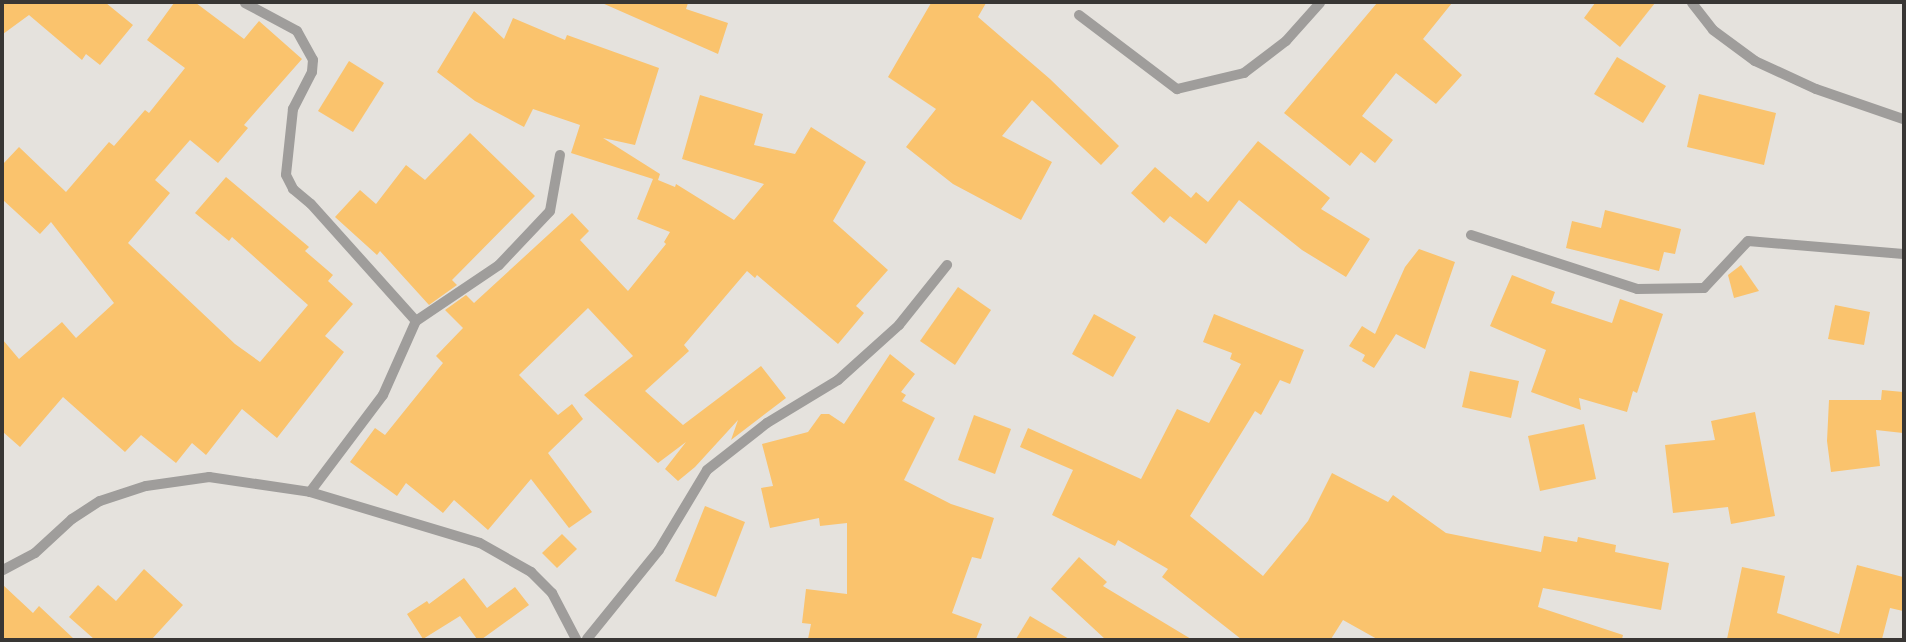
<!DOCTYPE html>
<style>
body{margin:0}
#map{position:relative;width:1906px;height:642px;overflow:hidden;background:#e5e2dd;font-family:"Archivo Narrow",sans-serif}
div>[style]{position:absolute}
.building>*{inset:0;background:#fac36d}
.minor>*{height:10px;margin:-5px;padding:0 5px;transform-origin:5px;border-radius:5px;background:#9f9d9b}
span{translate:-50% -50%;white-space:nowrap;text-align:center;line-height:1.15;-webkit-text-stroke:3px #f3efea;paint-order:stroke}
.frame{position:absolute;inset:0;border:4px solid #383634;pointer-events:none}
</style>
<div id="map">
<div class="building">
<div style="clip-path:polygon(3px 3px,106px 3px,133px 25px,100px 65px,86px 54px,82px 60px,29px 15px,3px 34px)"></div>
<div style="clip-path:polygon(174px 3px,196px 3px,244px 39px,259px 21px,302px 59px,244px 125px,248px 128px,218px 163px,190px 140px,155px 180px,170px 193px,128px 243px,235px 344px,260px 362px,308px 305px,232px 237px,229px 241px,195px 213px,226px 177px,309px 247px,305px 251px,333px 275px,328px 281px,353px 304px,325px 336px,344px 352px,277px 438px,242px 409px,206px 455px,192px 443px,176px 463px,141px 435px,125px 452px,63px 397px,20px 447px,3px 432px,3px 340px,19px 359px,62px 322px,76px 338px,114px 303px,51px 222px,40px 234px,3px 200px,3px 164px,19px 147px,66px 192px,109px 142px,114px 146px,145px 110px,149px 113px,185px 68px,147px 40px)"></div>
<div style="clip-path:polygon(602px 3px,688px 3px,686px 9px,728px 23px,718px 54px)"></div>
<div style="clip-path:polygon(931px 3px,986px 3px,978px 17px,1050px 79px,1119px 146px,1101px 165px,1032px 100px,1002px 136px,1052px 162px,1021px 220px,953px 184px,906px 147px,936px 109px,888px 77px)"></div>
<div style="clip-path:polygon(1377px 3px,1452px 3px,1423px 39px,1462px 75px,1436px 104px,1396px 73px,1362px 116px,1393px 140px,1375px 163px,1361px 152px,1350px 166px,1284px 113px)"></div>
<div style="clip-path:polygon(1595px 3px,1655px 3px,1620px 47px,1584px 18px)"></div>
<div style="clip-path:polygon(474px 11px,504px 39px,513px 18px,565px 40px,567px 35px,659px 68px,635px 145px,603px 138px,660px 174px,658px 180px,675px 187px,676px 184px,734px 220px,764px 184px,682px 159px,700px 95px,763px 114px,754px 145px,795px 154px,811px 127px,866px 162px,833px 221px,888px 270px,856px 306px,864px 313px,838px 344px,757px 275px,755px 278px,747px 271px,684px 345px,689px 351px,645px 391px,683px 425px,761px 366px,786px 398px,731px 440px,738px 420px,695px 467px,678px 481px,665px 469px,686px 442px,658px 463px,584px 395px,633px 356px,588px 308px,519px 375px,558px 415px,572px 404px,583px 419px,548px 453px,592px 512px,569px 528px,531px 479px,488px 530px,454px 500px,443px 513px,406px 483px,397px 496px,350px 462px,375px 428px,385px 435px,443px 363px,436px 356px,463px 328px,445px 310px,466px 295px,474px 303px,572px 213px,589px 231px,580px 240px,628px 291px,666px 244px,664px 242px,670px 232px,637px 219px,653px 179px,571px 153px,580px 125px,533px 109px,524px 127px,475px 101px,437px 72px)"></div>
<div style="clip-path:polygon(1617px 57px,1666px 86px,1643px 123px,1594px 94px)"></div>
<div style="clip-path:polygon(349px 61px,384px 83px,353px 132px,318px 111px)"></div>
<div style="clip-path:polygon(1699px 94px,1776px 113px,1764px 165px,1687px 147px)"></div>
<div style="clip-path:polygon(470px 133px,535px 196px,452px 280px,457px 285px,429px 305px,380px 251px,377px 255px,335px 217px,360px 190px,376px 204px,406px 165px,425px 180px)"></div>
<div style="clip-path:polygon(1258px 141px,1330px 198px,1321px 209px,1370px 239px,1346px 277px,1302px 250px,1239px 200px,1206px 244px,1170px 216px,1164px 223px,1131px 193px,1155px 167px,1191px 198px,1196px 192px,1208px 202px)"></div>
<div style="clip-path:polygon(1605px 210px,1681px 229px,1675px 254px,1664px 252px,1659px 271px,1566px 248px,1572px 221px,1601px 228px)"></div>
<div style="clip-path:polygon(1419px 249px,1455px 262px,1425px 349px,1396px 334px,1374px 368px,1362px 361px,1365px 355px,1349px 346px,1362px 326px,1375px 334px,1405px 267px)"></div>
<div style="clip-path:polygon(1741px 265px,1759px 291px,1734px 298px,1728px 275px)"></div>
<div style="clip-path:polygon(1512px 275px,1555px 292px,1551px 303px,1612px 323px,1620px 299px,1663px 314px,1637px 393px,1633px 391px,1627px 412px,1579px 398px,1581px 410px,1531px 392px,1546px 350px,1490px 326px)"></div>
<div style="clip-path:polygon(958px 287px,991px 310px,955px 365px,920px 341px)"></div>
<div style="clip-path:polygon(1835px 305px,1870px 312px,1864px 345px,1828px 339px)"></div>
<div style="clip-path:polygon(1094px 314px,1136px 337px,1113px 377px,1072px 354px)"></div>
<div style="clip-path:polygon(1214px 314px,1304px 350px,1290px 384px,1280px 380px,1261px 415px,1255px 411px,1190px 516px,1263px 576px,1308px 521px,1332px 473px,1388px 502px,1393px 495px,1446px 533px,1541px 552px,1544px 536px,1577px 542px,1578px 537px,1616px 545px,1615px 552px,1669px 563px,1661px 610px,1543px 588px,1538px 607px,1623px 635px,1622px 639px,1377px 639px,1343px 620px,1331px 639px,1241px 639px,1162px 577px,1168px 569px,1118px 540px,1115px 546px,1052px 515px,1073px 470px,1020px 447px,1028px 428px,1141px 479px,1177px 409px,1209px 423px,1241px 364px,1230px 359px,1232px 353px,1203px 342px)"></div>
<div style="clip-path:polygon(890px 354px,915px 374px,901px 392px,906px 395px,902px 401px,935px 418px,904px 480px,951px 504px,994px 518px,981px 559px,972px 557px,952px 613px,982px 624px,976px 639px,808px 639px,811px 624px,802px 623px,806px 589px,847px 594px,847px 523px,820px 526px,819px 518px,770px 528px,761px 488px,773px 486px,762px 444px,808px 432px,821px 414px,829px 414px,844px 424px)"></div>
<div style="clip-path:polygon(1470px 371px,1519px 381px,1511px 418px,1462px 407px)"></div>
<div style="clip-path:polygon(1882px 390px,1903px 392px,1903px 433px,1876px 430px,1880px 466px,1831px 472px,1827px 441px,1829px 400px,1881px 400px)"></div>
<div style="clip-path:polygon(1755px 412px,1775px 516px,1731px 524px,1728px 507px,1673px 513px,1665px 445px,1715px 440px,1711px 421px)"></div>
<div style="clip-path:polygon(974px 415px,1011px 429px,995px 474px,958px 460px)"></div>
<div style="clip-path:polygon(1584px 424px,1596px 479px,1540px 491px,1528px 436px)"></div>
<div style="clip-path:polygon(705px 506px,745px 522px,716px 597px,675px 581px)"></div>
<div style="clip-path:polygon(562px 534px,577px 549px,557px 568px,542px 553px)"></div>
<div style="clip-path:polygon(1079px 557px,1107px 582px,1103px 586px,1191px 639px,1105px 639px,1051px 589px)"></div>
<div style="clip-path:polygon(1857px 565px,1903px 577px,1903px 611px,1890px 608px,1882px 639px,1727px 639px,1742px 567px,1785px 576px,1777px 613px,1839px 634px)"></div>
<div style="clip-path:polygon(144px 569px,183px 605px,152px 639px,94px 639px,69px 617px,98px 585px,116px 601px)"></div>
<div style="clip-path:polygon(464px 578px,487px 608px,515px 587px,529px 605px,482px 639px,477px 639px,460px 616px,423px 639px,407px 614px,427px 601px,429px 604px)"></div>
<div style="clip-path:polygon(3px 585px,33px 613px,39px 606px,74px 639px,3px 639px)"></div>
<div style="clip-path:polygon(1030px 616px,1069px 639px,1016px 639px)"></div>
</div>
<div class="minor">
<div style="left:245px;top:3px;width:59px;rotate:28.3deg"></div>
<div style="left:297px;top:31px;width:33px;rotate:61deg"></div>
<div style="left:313px;top:60px;width:12px;rotate:95deg"></div>
<div style="left:312px;top:72px;width:42px;rotate:117.2deg"></div>
<div style="left:293px;top:109px;width:66px;rotate:96.1deg"></div>
<div style="left:286px;top:175px;width:16px;rotate:63deg"></div>
<div style="left:293px;top:189px;width:23px;rotate:40deg"></div>
<div style="left:311px;top:204px;width:157px;rotate:48.1deg"></div>
<div style="left:1692px;top:3px;width:34px;rotate:52deg"></div>
<div style="left:1713px;top:30px;width:52px;rotate:36.4deg"></div>
<div style="left:1755px;top:61px;width:67px;rotate:24.7deg"></div>
<div style="left:1816px;top:89px;width:92px;rotate:19deg"></div>
<div style="left:1079px;top:15px;width:123px;rotate:37.1deg"></div>
<div style="left:1177px;top:89px;width:69px;rotate:-13.4deg"></div>
<div style="left:1244px;top:73px;width:53px;rotate:-37.3deg"></div>
<div style="left:1286px;top:41px;width:51px;rotate:-48.2deg"></div>
<div style="left:1471px;top:235px;width:175px;rotate:18deg"></div>
<div style="left:1637px;top:289px;width:67px;rotate:-0.9deg"></div>
<div style="left:1704px;top:288px;width:64px;rotate:-46.9deg"></div>
<div style="left:1748px;top:241px;width:156px;rotate:4.8deg"></div>
<div style="left:310px;top:492px;width:121px;rotate:-53deg"></div>
<div style="left:383px;top:395px;width:81px;rotate:-66deg"></div>
<div style="left:416px;top:321px;width:100px;rotate:-34deg"></div>
<div style="left:499px;top:265px;width:74px;rotate:-46.6deg"></div>
<div style="left:550px;top:211px;width:57px;rotate:-79.9deg"></div>
<div style="left:3px;top:570px;width:36px;rotate:-28deg"></div>
<div style="left:35px;top:553px;width:50px;rotate:-42.6deg"></div>
<div style="left:72px;top:519px;width:33px;rotate:-33deg"></div>
<div style="left:100px;top:501px;width:48px;rotate:-18.1deg"></div>
<div style="left:146px;top:486px;width:64px;rotate:-8.1deg"></div>
<div style="left:209px;top:477px;width:102px;rotate:8.4deg"></div>
<div style="left:310px;top:492px;width:177px;rotate:16.7deg"></div>
<div style="left:480px;top:543px;width:59px;rotate:29.6deg"></div>
<div style="left:531px;top:572px;width:30px;rotate:45deg"></div>
<div style="left:552px;top:593px;width:52px;rotate:62.4deg"></div>
<div style="left:587px;top:639px;width:114px;rotate:-51deg"></div>
<div style="left:659px;top:550px;width:93px;rotate:-59deg"></div>
<div style="left:707px;top:470px;width:76px;rotate:-38.1deg"></div>
<div style="left:767px;top:423px;width:83px;rotate:-31.2deg"></div>
<div style="left:838px;top:380px;width:82px;rotate:-42deg"></div>
<div style="left:899px;top:325px;width:77px;rotate:-51.3deg"></div>
</div>
<div class="frame"></div>
</div>
